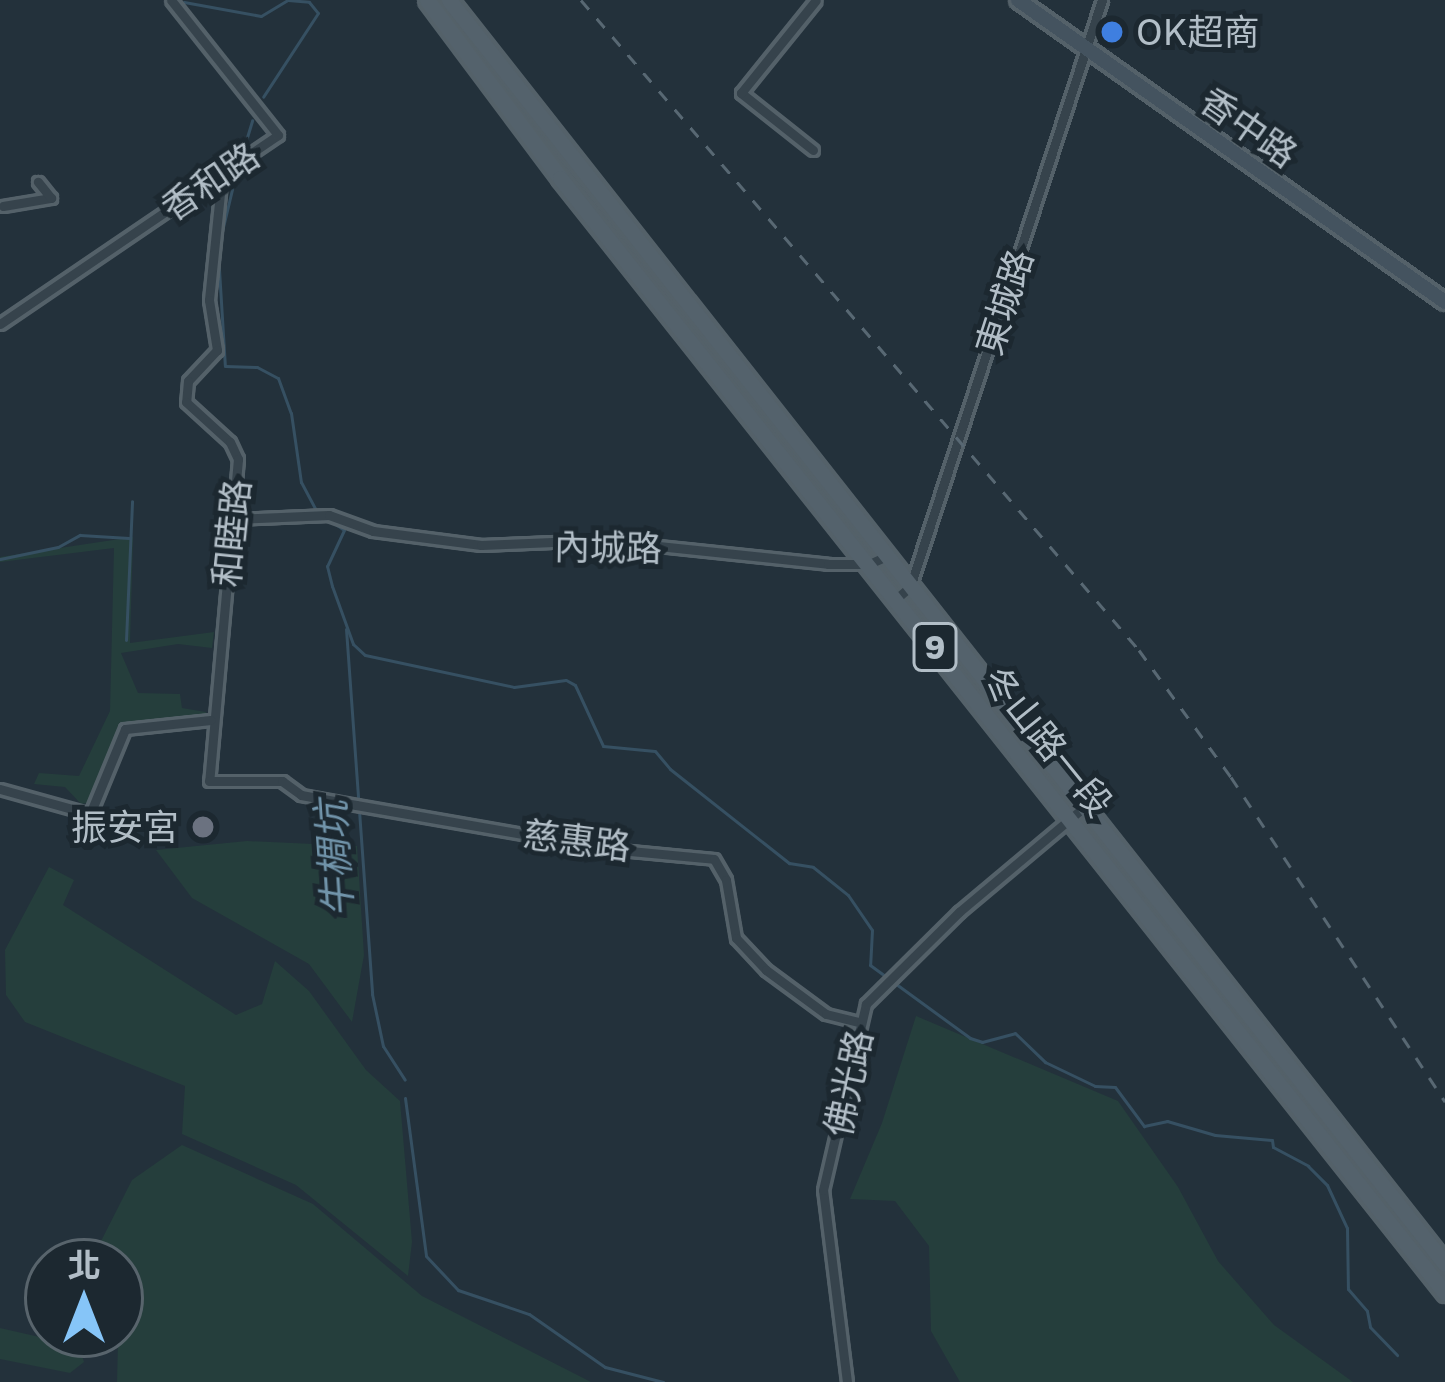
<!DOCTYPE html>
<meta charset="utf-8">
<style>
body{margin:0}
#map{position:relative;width:1445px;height:1382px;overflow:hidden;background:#23313b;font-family:"Golos Text","Noto Sans TC",sans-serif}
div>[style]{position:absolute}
.green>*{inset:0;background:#253e3c}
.stream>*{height:3px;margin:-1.5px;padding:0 1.5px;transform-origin:1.5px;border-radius:1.5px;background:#365062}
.roads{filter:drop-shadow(3px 0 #546169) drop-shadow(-3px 0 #546169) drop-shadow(0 3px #546169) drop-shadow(0 -3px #546169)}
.street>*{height:9px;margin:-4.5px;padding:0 4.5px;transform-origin:4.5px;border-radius:4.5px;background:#36434c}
.secondary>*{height:14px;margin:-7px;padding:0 7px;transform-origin:7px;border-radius:7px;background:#44535f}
.primary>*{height:15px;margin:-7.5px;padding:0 7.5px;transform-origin:7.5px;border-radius:7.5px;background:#54626c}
.rail>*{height:3px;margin-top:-1.5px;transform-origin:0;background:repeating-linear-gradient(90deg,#586873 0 12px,transparent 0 24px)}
.dots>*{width:33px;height:33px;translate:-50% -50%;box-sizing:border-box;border:6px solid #1c2830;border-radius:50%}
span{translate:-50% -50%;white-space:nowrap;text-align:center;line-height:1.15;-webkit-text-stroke:10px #1c2830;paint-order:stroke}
.shield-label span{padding:3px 9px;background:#1c2830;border:3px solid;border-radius:9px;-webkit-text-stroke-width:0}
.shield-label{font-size:33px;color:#b2bec7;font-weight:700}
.poi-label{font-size:36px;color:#b2bec7}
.left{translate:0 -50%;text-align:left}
.right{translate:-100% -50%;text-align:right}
.street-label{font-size:36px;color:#b2bec7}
.water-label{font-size:39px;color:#7194aa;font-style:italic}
.north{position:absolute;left:24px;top:1238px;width:120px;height:120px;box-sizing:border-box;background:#1c2830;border:3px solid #58646c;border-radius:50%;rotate:0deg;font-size:33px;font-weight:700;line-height:48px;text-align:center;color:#b2bec7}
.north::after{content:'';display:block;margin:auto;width:42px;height:54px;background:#86c5f8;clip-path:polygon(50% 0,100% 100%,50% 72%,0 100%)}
</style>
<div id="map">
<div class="green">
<div style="clip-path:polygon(133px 537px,130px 643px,214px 632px,212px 648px,178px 644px,121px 653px,138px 693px,180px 694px,182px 708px,206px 712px,205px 718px,119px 725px,87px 803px,81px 804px,65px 787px,34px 784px,39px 773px,79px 776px,110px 711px,114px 548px,0 562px,0 557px)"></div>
<div style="clip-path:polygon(247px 841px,357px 846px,364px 955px,352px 1022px,309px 964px,192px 898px,156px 850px)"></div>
<div style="clip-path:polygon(49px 867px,74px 880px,63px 905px,236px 1015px,262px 1004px,275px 961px,309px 991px,366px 1070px,400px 1101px,412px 1242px,408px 1276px,296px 1185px,182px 1134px,185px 1086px,25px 1022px,6px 995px,5px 950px)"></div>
<div style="clip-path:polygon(916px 1016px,1118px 1101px,1178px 1187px,1218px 1261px,1274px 1325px,1353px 1382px,960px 1382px,931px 1331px,929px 1246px,895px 1201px,850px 1199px,882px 1123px)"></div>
<div style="clip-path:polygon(182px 1145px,313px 1204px,422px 1296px,591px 1382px,117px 1382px,120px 1262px,99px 1262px,96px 1251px,132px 1180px)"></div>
<div style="clip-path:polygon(0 1328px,79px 1346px,84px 1362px,70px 1373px,0 1359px)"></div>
</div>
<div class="stream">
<div style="left:184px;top:2px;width:78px;rotate:10.3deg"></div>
<div style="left:261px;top:16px;width:31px;rotate:-31deg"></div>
<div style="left:288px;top:0;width:21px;rotate:5deg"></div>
<div style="left:309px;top:2px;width:14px;rotate:51deg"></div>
<div style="left:318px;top:13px;width:100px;rotate:123.2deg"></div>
<div style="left:244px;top:147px;width:28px;rotate:-73deg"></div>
<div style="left:219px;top:244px;width:65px;rotate:-76.6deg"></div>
<div style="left:218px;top:253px;width:113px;rotate:86.5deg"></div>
<div style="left:225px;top:366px;width:32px;rotate:2deg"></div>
<div style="left:257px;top:367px;width:24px;rotate:28deg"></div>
<div style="left:278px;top:378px;width:37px;rotate:70deg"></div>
<div style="left:291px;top:413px;width:70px;rotate:81.8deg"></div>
<div style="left:301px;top:482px;width:32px;rotate:62deg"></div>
<div style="left:334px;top:523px;width:12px;rotate:35deg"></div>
<div style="left:344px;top:530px;width:40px;rotate:115deg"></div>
<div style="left:327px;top:566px;width:21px;rotate:76deg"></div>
<div style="left:332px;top:586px;width:62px;rotate:70.1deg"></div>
<div style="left:353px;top:644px;width:16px;rotate:43deg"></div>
<div style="left:365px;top:655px;width:152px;rotate:12.1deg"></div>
<div style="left:514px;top:687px;width:52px;rotate:-7.7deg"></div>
<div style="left:566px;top:680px;width:10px;rotate:29deg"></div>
<div style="left:575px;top:685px;width:67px;rotate:65.3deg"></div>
<div style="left:603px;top:746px;width:52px;rotate:5.5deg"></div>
<div style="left:655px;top:751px;width:23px;rotate:50deg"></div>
<div style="left:670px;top:769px;width:152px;rotate:38.3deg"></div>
<div style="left:789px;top:863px;width:24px;rotate:9deg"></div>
<div style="left:813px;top:867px;width:45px;rotate:38.7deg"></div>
<div style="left:848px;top:895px;width:42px;rotate:55.6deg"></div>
<div style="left:872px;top:930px;width:35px;rotate:93deg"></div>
<div style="left:870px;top:965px;width:124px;rotate:36.1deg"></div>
<div style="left:970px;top:1038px;width:13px;rotate:18deg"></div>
<div style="left:982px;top:1042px;width:34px;rotate:-15deg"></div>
<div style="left:1015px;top:1033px;width:42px;rotate:44deg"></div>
<div style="left:1045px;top:1062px;width:55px;rotate:25.6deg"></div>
<div style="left:1095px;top:1086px;width:20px;rotate:3deg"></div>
<div style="left:1115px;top:1087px;width:49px;rotate:53.4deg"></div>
<div style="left:1144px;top:1126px;width:24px;rotate:-12deg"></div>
<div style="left:1167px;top:1121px;width:50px;rotate:16.3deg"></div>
<div style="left:1215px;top:1135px;width:57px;rotate:5deg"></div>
<div style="left:1272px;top:1140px;width:7px;rotate:82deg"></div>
<div style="left:1273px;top:1147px;width:40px;rotate:28deg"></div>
<div style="left:1308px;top:1166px;width:27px;rotate:45deg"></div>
<div style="left:1327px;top:1185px;width:47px;rotate:65.1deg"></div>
<div style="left:1347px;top:1228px;width:61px;rotate:89.1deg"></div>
<div style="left:1348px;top:1289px;width:29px;rotate:49deg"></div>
<div style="left:1367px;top:1311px;width:16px;rotate:79deg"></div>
<div style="left:1370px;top:1327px;width:39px;rotate:46deg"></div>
<div style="left:0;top:559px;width:59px;rotate:-11.7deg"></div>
<div style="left:58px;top:547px;width:25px;rotate:-29deg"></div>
<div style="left:80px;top:535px;width:49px;rotate:3.5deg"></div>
<div style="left:346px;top:629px;width:366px;rotate:85.9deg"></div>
<div style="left:372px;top:994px;width:53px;rotate:78.1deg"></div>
<div style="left:383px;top:1046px;width:40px;rotate:57.1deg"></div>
<div style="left:126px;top:640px;width:139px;rotate:-87.5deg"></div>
<div style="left:405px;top:1098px;width:159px;rotate:82.4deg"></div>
<div style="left:426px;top:1256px;width:47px;rotate:46.7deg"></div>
<div style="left:458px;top:1290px;width:75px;rotate:18.7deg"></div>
<div style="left:529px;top:1314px;width:93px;rotate:34.9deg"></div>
<div style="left:605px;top:1367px;width:60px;rotate:14.5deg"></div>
</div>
<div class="roads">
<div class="street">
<div style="left:813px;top:150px;width:92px;rotate:-141.6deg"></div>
<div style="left:741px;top:93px;width:119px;rotate:-51.1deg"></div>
<div style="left:222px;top:174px;width:127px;rotate:95.9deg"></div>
<div style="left:209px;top:300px;width:51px;rotate:80.9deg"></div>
<div style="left:217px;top:350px;width:42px;rotate:133.1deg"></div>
<div style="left:188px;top:381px;width:21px;rotate:95deg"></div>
<div style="left:186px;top:402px;width:59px;rotate:42.3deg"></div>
<div style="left:230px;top:442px;width:19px;rotate:65deg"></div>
<div style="left:238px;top:459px;width:323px;rotate:95.1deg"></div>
<div style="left:209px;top:781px;width:73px"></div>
<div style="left:282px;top:781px;width:24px;rotate:36deg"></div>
<div style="left:301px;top:795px;width:56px;rotate:10.3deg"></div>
<div style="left:356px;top:805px;width:257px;rotate:9.9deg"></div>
<div style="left:609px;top:849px;width:105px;rotate:5.4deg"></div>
<div style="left:714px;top:859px;width:24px;rotate:60deg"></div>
<div style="left:726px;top:880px;width:59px;rotate:80.2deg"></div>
<div style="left:736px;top:938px;width:44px;rotate:46.8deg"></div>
<div style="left:766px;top:970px;width:74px;rotate:36.3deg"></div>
<div style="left:826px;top:1014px;width:36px;rotate:14deg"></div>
<div style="left:3px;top:206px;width:49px;rotate:-9.5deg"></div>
<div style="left:51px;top:198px;width:21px;rotate:-129deg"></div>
<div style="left:0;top:324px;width:336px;rotate:-34.2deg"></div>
<div style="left:278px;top:135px;width:172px;rotate:-128.4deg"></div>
<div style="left:234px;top:519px;width:95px;rotate:-2.4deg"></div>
<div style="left:329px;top:515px;width:47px;rotate:20deg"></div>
<div style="left:373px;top:531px;width:109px;rotate:7.4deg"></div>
<div style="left:481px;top:545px;width:120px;rotate:-2.4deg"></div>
<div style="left:601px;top:540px;width:228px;rotate:6deg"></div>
<div style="left:828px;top:564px;width:41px"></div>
<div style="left:869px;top:564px;width:20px;rotate:-24deg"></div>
<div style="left:896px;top:599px;width:18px;rotate:-41deg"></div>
<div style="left:910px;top:587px;width:618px;rotate:-71.89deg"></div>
<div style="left:0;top:789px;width:93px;rotate:15.5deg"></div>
<div style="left:90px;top:814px;width:92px;rotate:-67.6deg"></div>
<div style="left:125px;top:729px;width:86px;rotate:-6deg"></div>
<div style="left:847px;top:1382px;width:193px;rotate:-97.1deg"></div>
<div style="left:823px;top:1190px;width:191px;rotate:-77deg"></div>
<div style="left:866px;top:1004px;width:131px;rotate:-44.7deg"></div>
<div style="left:959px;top:912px;width:163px;rotate:-40deg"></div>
</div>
<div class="secondary">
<div style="left:1018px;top:0;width:523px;rotate:35.27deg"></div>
</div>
<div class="primary">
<div style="left:427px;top:0;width:222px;rotate:53.2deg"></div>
<div style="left:560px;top:178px;width:1424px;rotate:51.56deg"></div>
<div style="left:449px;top:0;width:1609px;rotate:51.76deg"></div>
</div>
</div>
<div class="rail">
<div style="left:581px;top:0;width:857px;rotate:49.36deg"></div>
<div style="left:1139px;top:650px;width:157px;rotate:54.1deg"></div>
<div style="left:1231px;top:777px;width:389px;rotate:56.6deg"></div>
</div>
<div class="dots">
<div style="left:1112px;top:32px;background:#3f7fe0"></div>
<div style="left:203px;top:827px;background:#6b7280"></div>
</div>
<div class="shield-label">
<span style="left:935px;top:647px">9</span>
</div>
<div class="poi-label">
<span class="left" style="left:1136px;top:32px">OK超商</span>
<span class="right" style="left:179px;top:827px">振安宮</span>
</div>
<div class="street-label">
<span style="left:1249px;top:127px;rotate:35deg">香中路</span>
<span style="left:210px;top:181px;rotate:-34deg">香和路</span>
<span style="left:1004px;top:302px;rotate:-72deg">東城路</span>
<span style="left:231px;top:533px;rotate:-84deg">和睦路</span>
<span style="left:608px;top:547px;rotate:1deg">內城路</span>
<span style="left:1048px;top:741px;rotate:51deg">冬山路一段</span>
<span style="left:577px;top:840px;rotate:7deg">慈惠路</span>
<span style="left:848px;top:1083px;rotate:-78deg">佛光路</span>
</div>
<div class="water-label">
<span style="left:335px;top:859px;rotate:-94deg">牛椆坑</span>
</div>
<div class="north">北</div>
</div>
